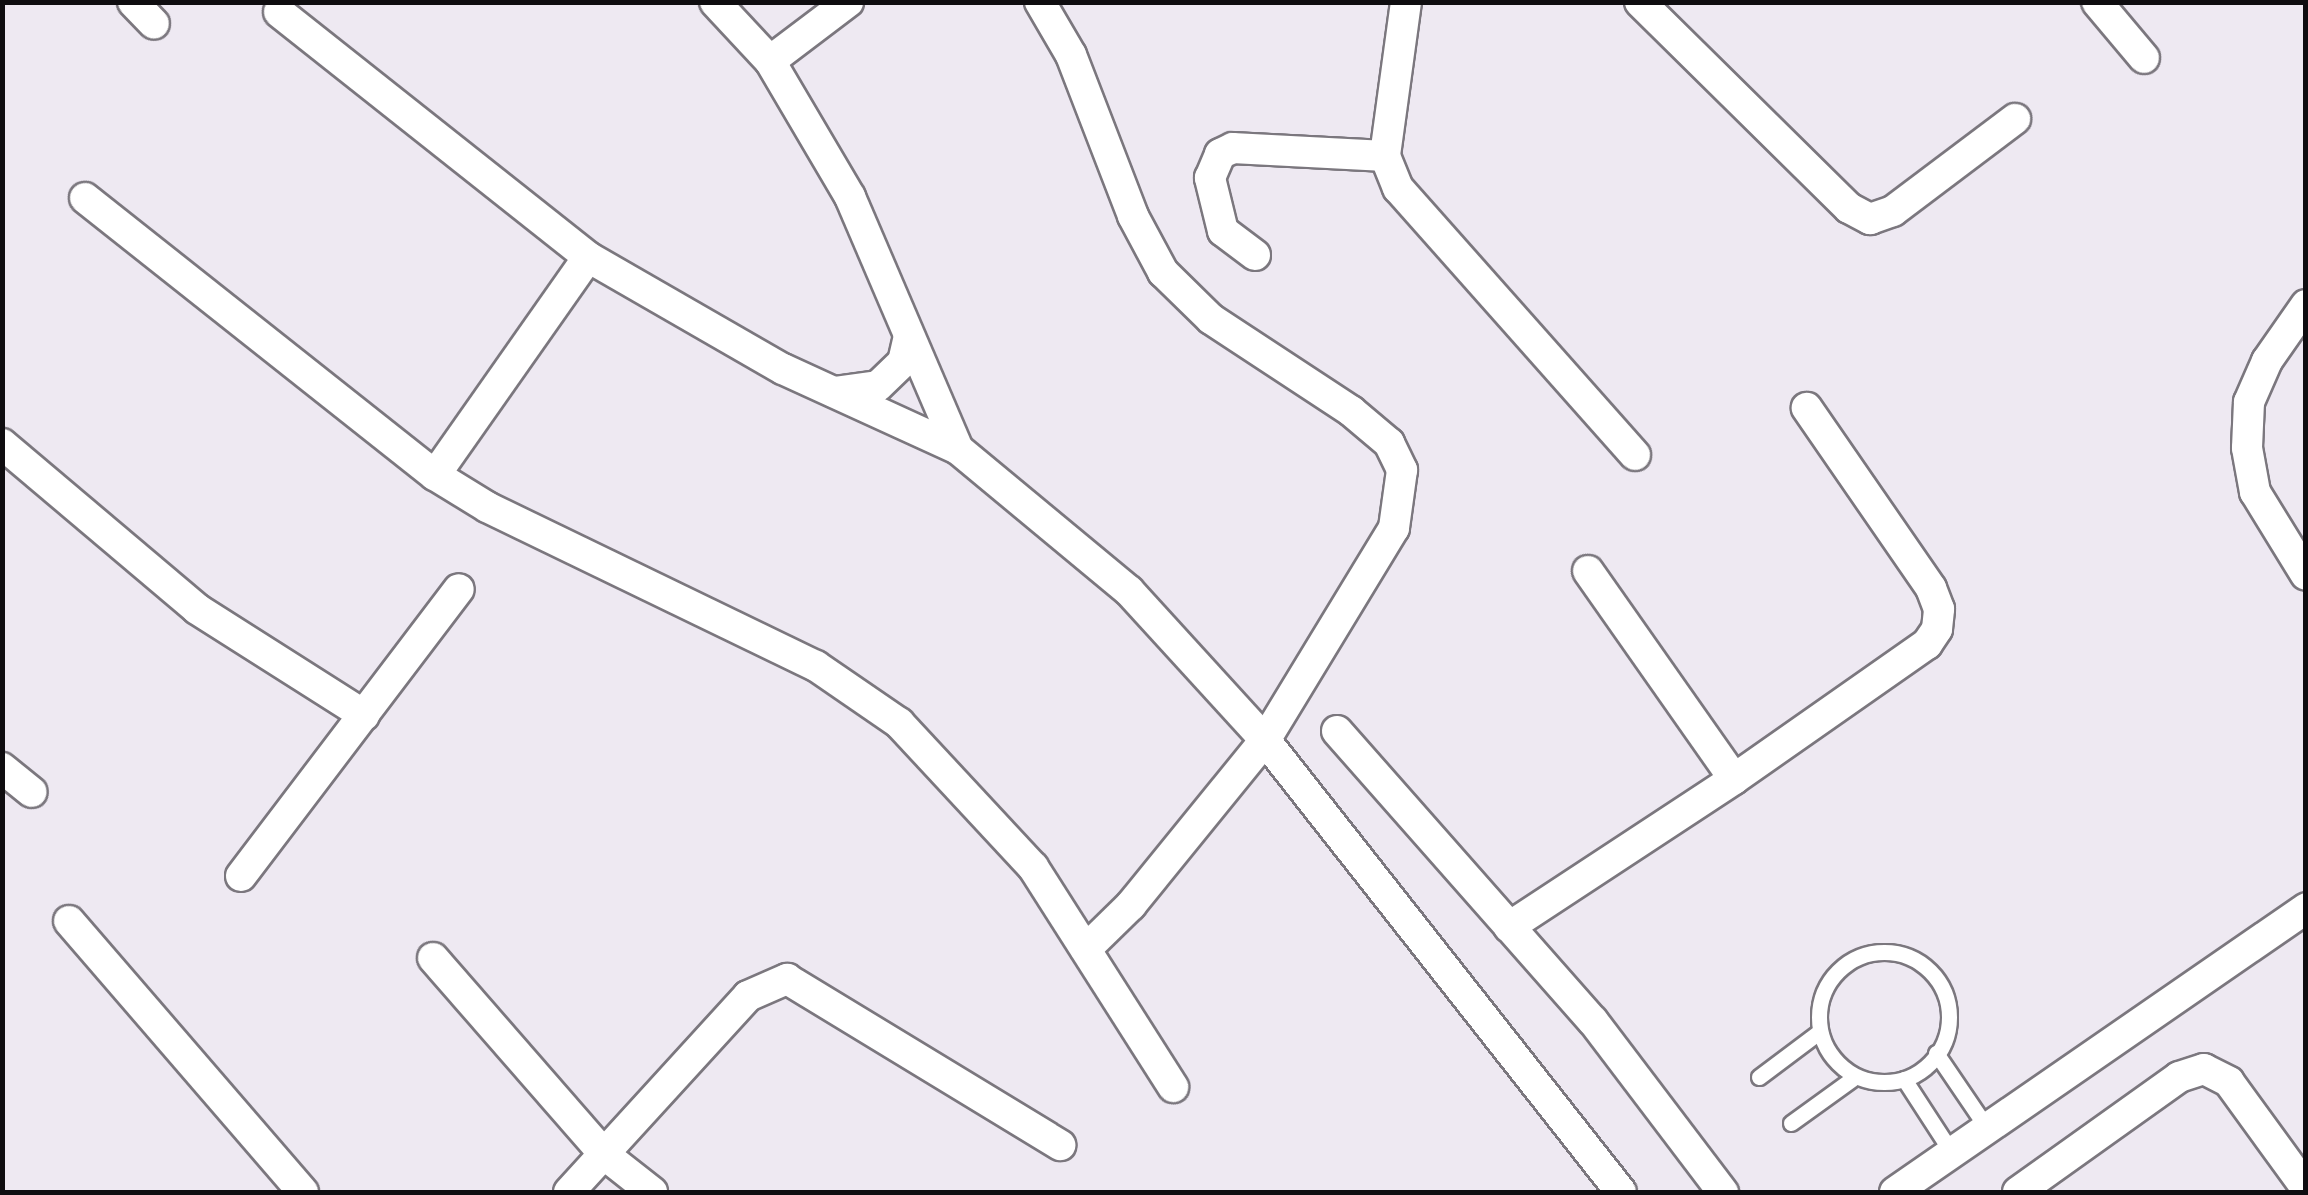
<!DOCTYPE html>
<style>
body{margin:0}
#map{position:relative;width:2308px;height:1195px;overflow:hidden;background:#eee9f2;font-family:Overpass,sans-serif}
div>[style]{position:absolute}
.roads{filter:drop-shadow(2px 0 #7b777e) drop-shadow(-2px 0 #7b777e) drop-shadow(0 2px #7b777e) drop-shadow(0 -2px #7b777e)}
.lane>*{height:15px;margin:-7.5px;padding:0 7.5px;transform-origin:7.5px;border-radius:7.5px;background:#fff}
.lane>.ring{margin:-7.5px;padding:0;box-sizing:content-box;background:none;border:15px solid #fff;border-radius:50%}
.street>*{height:30px;margin:-15px;padding:0 15px;transform-origin:15px;border-radius:15px;background:#fff}
span{translate:-50% -50%;white-space:nowrap;text-align:center;line-height:1.15;-webkit-text-stroke:8px #fbf7ff;paint-order:stroke}
.frame{position:absolute;inset:0;border:5px solid #0f0d10;pointer-events:none}
</style>
<div id="map">
<div class="roads">
<div class="lane">
<div class="ring" style="left:1819px;top:952px;width:115px;height:115px"></div>
<div style="left:1936px;top:1053px;width:91px;rotate:55.8deg"></div>
<div style="left:1759px;top:1077px;width:75px;rotate:-36.9deg"></div>
<div style="left:1904px;top:1079px;width:88px;rotate:57deg"></div>
<div style="left:1791px;top:1123px;width:75px;rotate:-35.8deg"></div>
</div>
<div class="street">
<div style="left:133px;top:2px;width:30px;rotate:46deg"></div>
<div style="left:715px;top:2px;width:81px;rotate:47deg"></div>
<div style="left:770px;top:61px;width:158px;rotate:59.5deg"></div>
<div style="left:850px;top:197px;width:274px;rotate:66.8deg"></div>
<div style="left:1040px;top:2px;width:61px;rotate:59.7deg"></div>
<div style="left:1071px;top:55px;width:173px;rotate:68.9deg"></div>
<div style="left:1133px;top:216px;width:64px;rotate:61.8deg"></div>
<div style="left:1163px;top:272px;width:67px;rotate:44.4deg"></div>
<div style="left:1211px;top:319px;width:168px;rotate:33.3deg"></div>
<div style="left:1351px;top:411px;width:50px;rotate:40.1deg"></div>
<div style="left:1389px;top:443px;width:30px;rotate:64deg"></div>
<div style="left:1402px;top:470px;width:59px;rotate:97.9deg"></div>
<div style="left:1394px;top:528px;width:248px;rotate:121.3deg"></div>
<div style="left:1265px;top:740px;width:213px;rotate:129.1deg"></div>
<div style="left:1131px;top:905px;width:63px;rotate:135.6deg"></div>
<div style="left:1406px;top:2px;width:155px;rotate:97.8deg"></div>
<div style="left:1385px;top:156px;width:35px;rotate:68deg"></div>
<div style="left:1398px;top:188px;width:357px;rotate:48.4deg"></div>
<div style="left:1640px;top:2px;width:293px;rotate:44.6deg"></div>
<div style="left:1849px;top:208px;width:24px;rotate:28deg"></div>
<div style="left:1870px;top:219px;width:24px;rotate:-19deg"></div>
<div style="left:1893px;top:211px;width:153px;rotate:-37deg"></div>
<div style="left:2097px;top:2px;width:73px;rotate:50deg"></div>
<div style="left:279px;top:12px;width:394px;rotate:38.4deg"></div>
<div style="left:588px;top:257px;width:225px;rotate:29.9deg"></div>
<div style="left:783px;top:369px;width:192px;rotate:24.6deg"></div>
<div style="left:958px;top:449px;width:222px;rotate:39.7deg"></div>
<div style="left:1129px;top:591px;width:202px;rotate:47.6deg"></div>
<div style="left:1265px;top:740px;width:575px;rotate:51.78deg"></div>
<div style="left:770px;top:61px;width:98px;rotate:-37.1deg"></div>
<div style="left:85px;top:198px;width:446px;rotate:38.4deg"></div>
<div style="left:435px;top:475px;width:61px;rotate:31.6deg"></div>
<div style="left:487px;top:507px;width:365px;rotate:25.8deg"></div>
<div style="left:816px;top:666px;width:101px;rotate:34.5deg"></div>
<div style="left:899px;top:723px;width:197px;rotate:47.1deg"></div>
<div style="left:1033px;top:867px;width:261px;rotate:57.5deg"></div>
<div style="left:1255px;top:255px;width:40px;rotate:-143deg"></div>
<div style="left:1223px;top:231px;width:55px;rotate:-103.8deg"></div>
<div style="left:1210px;top:178px;width:26px;rotate:-67deg"></div>
<div style="left:1220px;top:154px;width:14px;rotate:-25deg"></div>
<div style="left:1233px;top:148px;width:152px;rotate:3deg"></div>
<div style="left:2306px;top:305px;width:68px;rotate:124.9deg"></div>
<div style="left:2267px;top:361px;width:45px;rotate:113.7deg"></div>
<div style="left:2249px;top:402px;width:46px;rotate:92.5deg"></div>
<div style="left:2247px;top:448px;width:45px;rotate:79.7deg"></div>
<div style="left:2255px;top:492px;width:97px;rotate:58.4deg"></div>
<div style="left:834px;top:392px;width:44px;rotate:-7.8deg"></div>
<div style="left:878px;top:386px;width:35px;rotate:-44deg"></div>
<div style="left:903px;top:362px;width:26px;rotate:-77deg"></div>
<div style="left:2px;top:444px;width:255px;rotate:40.2deg"></div>
<div style="left:197px;top:609px;width:198px;rotate:32.4deg"></div>
<div style="left:435px;top:475px;width:266px;rotate:-54.9deg"></div>
<div style="left:1588px;top:571px;width:254px;rotate:54.9deg"></div>
<div style="left:1337px;top:731px;width:387px;rotate:48.6deg"></div>
<div style="left:1593px;top:1021px;width:215px;rotate:52.8deg"></div>
<div style="left:2px;top:768px;width:38px;rotate:39deg"></div>
<div style="left:241px;top:876px;width:360px;rotate:-52.8deg"></div>
<div style="left:69px;top:921px;width:358px;rotate:49.2deg"></div>
<div style="left:1509px;top:927px;width:269px;rotate:-33.3deg"></div>
<div style="left:1734px;top:779px;width:236px;rotate:-35deg"></div>
<div style="left:1927px;top:644px;width:18px;rotate:-56deg"></div>
<div style="left:1937px;top:629px;width:20px;rotate:-84deg"></div>
<div style="left:1939px;top:609px;width:22px;rotate:-111deg"></div>
<div style="left:1931px;top:588px;width:219px;rotate:-124.6deg"></div>
<div style="left:433px;top:958px;width:262px;rotate:48.9deg"></div>
<div style="left:605px;top:1155px;width:60px;rotate:38.2deg"></div>
<div style="left:569px;top:1192px;width:265px;rotate:-47.6deg"></div>
<div style="left:748px;top:996px;width:43px;rotate:-23.6deg"></div>
<div style="left:787px;top:979px;width:320px;rotate:31.3deg"></div>
<div style="left:1895px;top:1192px;width:500px;rotate:-34.6deg"></div>
<div style="left:2018px;top:1192px;width:198px;rotate:-35.5deg"></div>
<div style="left:2179px;top:1077px;width:26px;rotate:-18deg"></div>
<div style="left:2204px;top:1069px;width:28px;rotate:27deg"></div>
<div style="left:2229px;top:1082px;width:131px;rotate:54deg"></div>
</div>
</div>
<div class="frame"></div>
</div>
